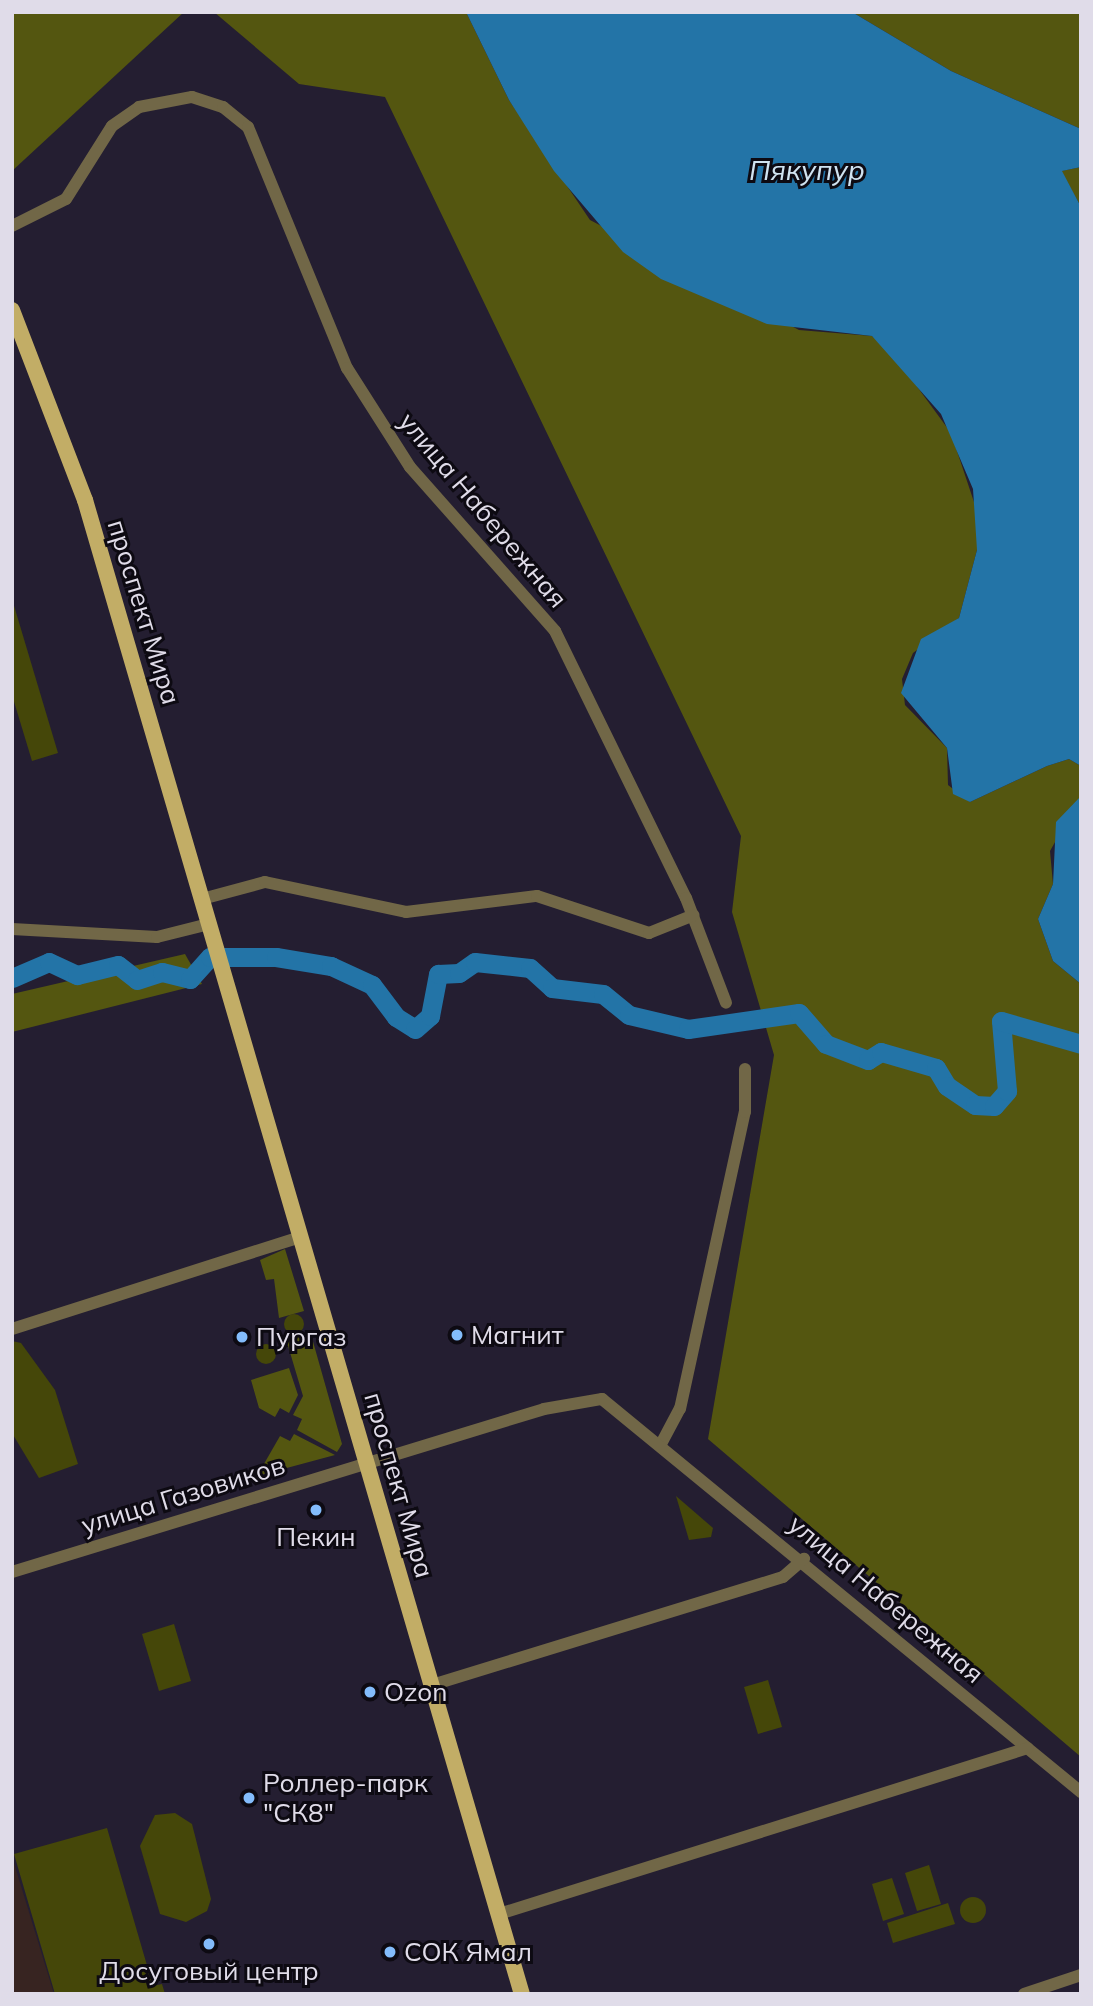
<!DOCTYPE html>
<meta charset="utf-8">
<style>
body{margin:0}
#map{position:relative;width:1093px;height:2006px;overflow:hidden;background:#241e31;font-family:Mulish,sans-serif}
div>[style]{position:absolute}
.education>*{inset:0;background:#372421}
.green>*{inset:0;background:#454709}
.round{border-radius:50%}
.forest>*{inset:0;background:#545610}
.water>*{inset:0;background:#2374a7}
.river>*{height:19px;margin:-9.5px;padding:0 9.5px;transform-origin:9.5px;border-radius:9.5px;background:#2374a7}
.minor>*{height:12px;margin:-6px;padding:0 6px;transform-origin:6px;border-radius:6px;background:#716747}
.major>*{height:16px;margin:-8px;padding:0 8px;transform-origin:8px;border-radius:8px;background:#c2ad66}
.dots>*{width:19px;height:19px;translate:-50% -50%;box-sizing:border-box;border:4px solid #0d0a12;border-radius:50%}
span{translate:-50% -50%;white-space:nowrap;text-align:center;line-height:1.15;-webkit-text-stroke:6px #0d0a12;paint-order:stroke}
.street-label{font-size:26px;color:#e0dce9}
.poi-label{font-size:26px;color:#e0dce9}
.left{translate:0 -50%;text-align:left}
.water-label{font-size:28px;color:#d0e3f1;font-style:italic}
.frame{position:absolute;inset:0;border:14px solid #e0dce9;pointer-events:none}
</style>
<div id="map">
<div class="education">
<div style="clip-path:polygon(12px 1863px,14px 1863px,54px 1994px,12px 1994px)"></div>
</div>
<div class="green">
<div style="clip-path:polygon(12px 599px,58px 753px,32px 761px,12px 695px)"></div>
<div class="round" style="left:284px;top:1314px;width:20px;height:20px"></div>
<div style="clip-path:polygon(12px 1341px,21px 1343px,55px 1390px,78px 1464px,39px 1478px,12px 1433px)"></div>
<div class="round" style="left:256px;top:1344px;width:20px;height:20px"></div>
<div style="clip-path:polygon(676px 1496px,713px 1528px,711px 1537px,689px 1540px)"></div>
<div style="clip-path:polygon(174px 1624px,191px 1681px,159px 1691px,142px 1634px)"></div>
<div style="clip-path:polygon(768px 1680px,782px 1727px,758px 1734px,744px 1687px)"></div>
<div style="clip-path:polygon(175px 1813px,192px 1824px,211px 1899px,207px 1911px,186px 1922px,160px 1914px,140px 1846px,155px 1815px)"></div>
<div style="clip-path:polygon(107px 1828px,153px 1986px,162px 1984px,165px 1994px,55px 1994px,14px 1854px)"></div>
<div style="clip-path:polygon(929px 1865px,941px 1904px,917px 1911px,905px 1873px)"></div>
<div style="clip-path:polygon(892px 1878px,904px 1914px,883px 1921px,872px 1884px)"></div>
<div class="round" style="left:960px;top:1897px;width:26px;height:26px"></div>
<div style="clip-path:polygon(948px 1903px,955px 1924px,893px 1943px,887px 1923px)"></div>
</div>
<div class="forest">
<div style="clip-path:polygon(12px 12px,184px 12px,12px 171px)"></div>
<div style="clip-path:polygon(214px 12px,466px 12px,509px 100px,590px 220px,799px 330px,872px 336px,891px 351px,951px 433px,978px 514px,977px 550px,959px 618px,913px 653px,902px 679px,905px 705px,947px 748px,948px 785px,970px 802px,1047px 766px,1069px 759px,1081px 766px,1081px 796px,1050px 851px,1053px 884px,1038px 919px,1053px 961px,1081px 984px,1081px 1757px,708px 1439px,774px 1055px,732px 912px,741px 836px,385px 97px,299px 84px)"></div>
<div style="clip-path:polygon(852px 12px,1081px 12px,1081px 129px,951px 71px)"></div>
<div style="clip-path:polygon(1081px 167px,1081px 207px,1061px 171px)"></div>
<div style="clip-path:polygon(185px 954px,202px 984px,12px 1032px,12px 994px)"></div>
<div style="clip-path:polygon(285px 1249px,304px 1311px,279px 1318px,274px 1279px,266px 1280px,260px 1260px)"></div>
<div style="clip-path:polygon(310px 1331px,342px 1444px,337px 1452px,297px 1430px,302px 1419px,293px 1415px,303px 1396px,286px 1339px)"></div>
<div style="clip-path:polygon(289px 1368px,298px 1395px,289px 1413px,280px 1408px,275px 1417px,259px 1408px,251px 1380px)"></div>
<div style="clip-path:polygon(294px 1434px,335px 1455px,257px 1476px,280px 1436px,290px 1441px)"></div>
</div>
<div class="water">
<div style="clip-path:polygon(466px 12px,852px 12px,951px 71px,1081px 129px,1081px 167px,1062px 171px,1081px 207px,1081px 766px,1069px 759px,1047px 766px,970px 802px,953px 794px,947px 748px,901px 693px,921px 639px,959px 618px,977px 550px,973px 489px,941px 414px,872px 336px,767px 324px,661px 279px,623px 252px,554px 171px,509px 100px)"></div>
<div style="clip-path:polygon(1081px 796px,1081px 984px,1053px 961px,1038px 919px,1053px 884px,1056px 822px)"></div>
</div>
<div class="river">
<div style="left:12px;top:978px;width:40px;rotate:-23.4deg"></div>
<div style="left:49px;top:962px;width:31px;rotate:25deg"></div>
<div style="left:77px;top:975px;width:42px;rotate:-13.7deg"></div>
<div style="left:118px;top:965px;width:24px;rotate:38deg"></div>
<div style="left:137px;top:980px;width:26px;rotate:-18deg"></div>
<div style="left:162px;top:972px;width:29px;rotate:14deg"></div>
<div style="left:190px;top:979px;width:30px;rotate:-48deg"></div>
<div style="left:210px;top:957px;width:66px"></div>
<div style="left:276px;top:957px;width:56px;rotate:9.3deg"></div>
<div style="left:331px;top:966px;width:45px;rotate:24.9deg"></div>
<div style="left:372px;top:985px;width:40px;rotate:53deg"></div>
<div style="left:396px;top:1017px;width:22px;rotate:32deg"></div>
<div style="left:415px;top:1029px;width:20px;rotate:-41deg"></div>
<div style="left:430px;top:1016px;width:43px;rotate:-79.2deg"></div>
<div style="left:438px;top:974px;width:21px;rotate:-3deg"></div>
<div style="left:459px;top:973px;width:19px;rotate:-35deg"></div>
<div style="left:475px;top:962px;width:55px;rotate:6.2deg"></div>
<div style="left:530px;top:968px;width:30px;rotate:42deg"></div>
<div style="left:552px;top:988px;width:51px;rotate:6.7deg"></div>
<div style="left:603px;top:994px;width:33px;rotate:39deg"></div>
<div style="left:629px;top:1015px;width:61px;rotate:13.3deg"></div>
<div style="left:688px;top:1029px;width:112px;rotate:-8.2deg"></div>
<div style="left:799px;top:1013px;width:41px;rotate:48.9deg"></div>
<div style="left:826px;top:1044px;width:45px;rotate:20.9deg"></div>
<div style="left:868px;top:1060px;width:15px;rotate:-32deg"></div>
<div style="left:881px;top:1052px;width:57px;rotate:16.2deg"></div>
<div style="left:936px;top:1068px;width:21px;rotate:59deg"></div>
<div style="left:947px;top:1086px;width:34px;rotate:34deg"></div>
<div style="left:975px;top:1105px;width:19px;rotate:3deg"></div>
<div style="left:994px;top:1106px;width:20px;rotate:-49deg"></div>
<div style="left:1007px;top:1091px;width:70px;rotate:-94.9deg"></div>
<div style="left:1001px;top:1021px;width:83px;rotate:16deg"></div>
</div>
<div class="minor">
<div style="left:12px;top:226px;width:60px;rotate:-26.6deg"></div>
<div style="left:66px;top:199px;width:86px;rotate:-57.8deg"></div>
<div style="left:112px;top:126px;width:33px;rotate:-35deg"></div>
<div style="left:139px;top:107px;width:54px;rotate:-10.7deg"></div>
<div style="left:192px;top:97px;width:33px;rotate:18deg"></div>
<div style="left:223px;top:107px;width:32px;rotate:39deg"></div>
<div style="left:248px;top:127px;width:261px;rotate:67.7deg"></div>
<div style="left:347px;top:368px;width:117px;rotate:57.5deg"></div>
<div style="left:410px;top:467px;width:219px;rotate:48.5deg"></div>
<div style="left:555px;top:631px;width:297px;rotate:63.9deg"></div>
<div style="left:686px;top:898px;width:112px;rotate:69.1deg"></div>
<div style="left:202px;top:899px;width:65px;rotate:-15.1deg"></div>
<div style="left:265px;top:882px;width:144px;rotate:12deg"></div>
<div style="left:406px;top:912px;width:132px;rotate:-7deg"></div>
<div style="left:537px;top:896px;width:118px;rotate:18.3deg"></div>
<div style="left:649px;top:933px;width:48px;rotate:-21.8deg"></div>
<div style="left:12px;top:929px;width:145px;rotate:3.2deg"></div>
<div style="left:157px;top:937px;width:54px;rotate:-14deg"></div>
<div style="left:12px;top:1329px;width:302px;rotate:-17.7deg"></div>
<div style="left:661px;top:1444px;width:40px;rotate:-62deg"></div>
<div style="left:680px;top:1409px;width:304px;rotate:-77.7deg"></div>
<div style="left:745px;top:1112px;width:43px;rotate:-90deg"></div>
<div style="left:12px;top:1572px;width:556px;rotate:-17.03deg"></div>
<div style="left:544px;top:1409px;width:59px;rotate:-9.8deg"></div>
<div style="left:602px;top:1399px;width:620px;rotate:39.37deg"></div>
<div style="left:432px;top:1685px;width:367px;rotate:-17.1deg"></div>
<div style="left:783px;top:1577px;width:28px;rotate:-41deg"></div>
<div style="left:499px;top:1914px;width:554px;rotate:-17.42deg"></div>
<div style="left:1024px;top:1994px;width:60px;rotate:-18.4deg"></div>
</div>
<div class="major">
<div style="left:12px;top:310px;width:204px;rotate:69deg"></div>
<div style="left:85px;top:500px;width:1557px;rotate:73.7deg"></div>
</div>
<div class="dots">
<div style="left:457px;top:1335px;background:#83bcfb"></div>
<div style="left:242px;top:1337px;background:#83bcfb"></div>
<div style="left:316px;top:1510px;background:#83bcfb"></div>
<div style="left:370px;top:1692px;background:#83bcfb"></div>
<div style="left:249px;top:1798px;background:#83bcfb"></div>
<div style="left:209px;top:1944px;background:#83bcfb"></div>
<div style="left:390px;top:1952px;background:#83bcfb"></div>
</div>
<div class="street-label">
<span style="left:483px;top:510px;rotate:50deg">улица Набережная</span>
<span style="left:144px;top:612px;rotate:73deg">проспект Мира</span>
<span style="left:399px;top:1485px;rotate:74deg">проспект Мира</span>
<span style="left:183px;top:1495px;rotate:-17deg">улица Газовиков</span>
<span style="left:886px;top:1599px;rotate:40deg">улица Набережная</span>
</div>
<div class="poi-label">
<span class="left" style="left:471px;top:1335px">Магнит</span>
<span class="left" style="left:256px;top:1337px">Пургаз</span>
<span style="left:316px;top:1537px">Пекин</span>
<span class="left" style="left:384px;top:1692px">Ozon</span>
<span class="left" style="left:263px;top:1798px">Роллер-парк<br>"СК8"</span>
<span class="left" style="left:404px;top:1952px">СОК Ямал</span>
<span style="left:209px;top:1971px">Досуговый центр</span>
</div>
<div class="water-label">
<span style="left:807px;top:170px">Пякупур</span>
</div>
<div class="frame"></div>
</div>
